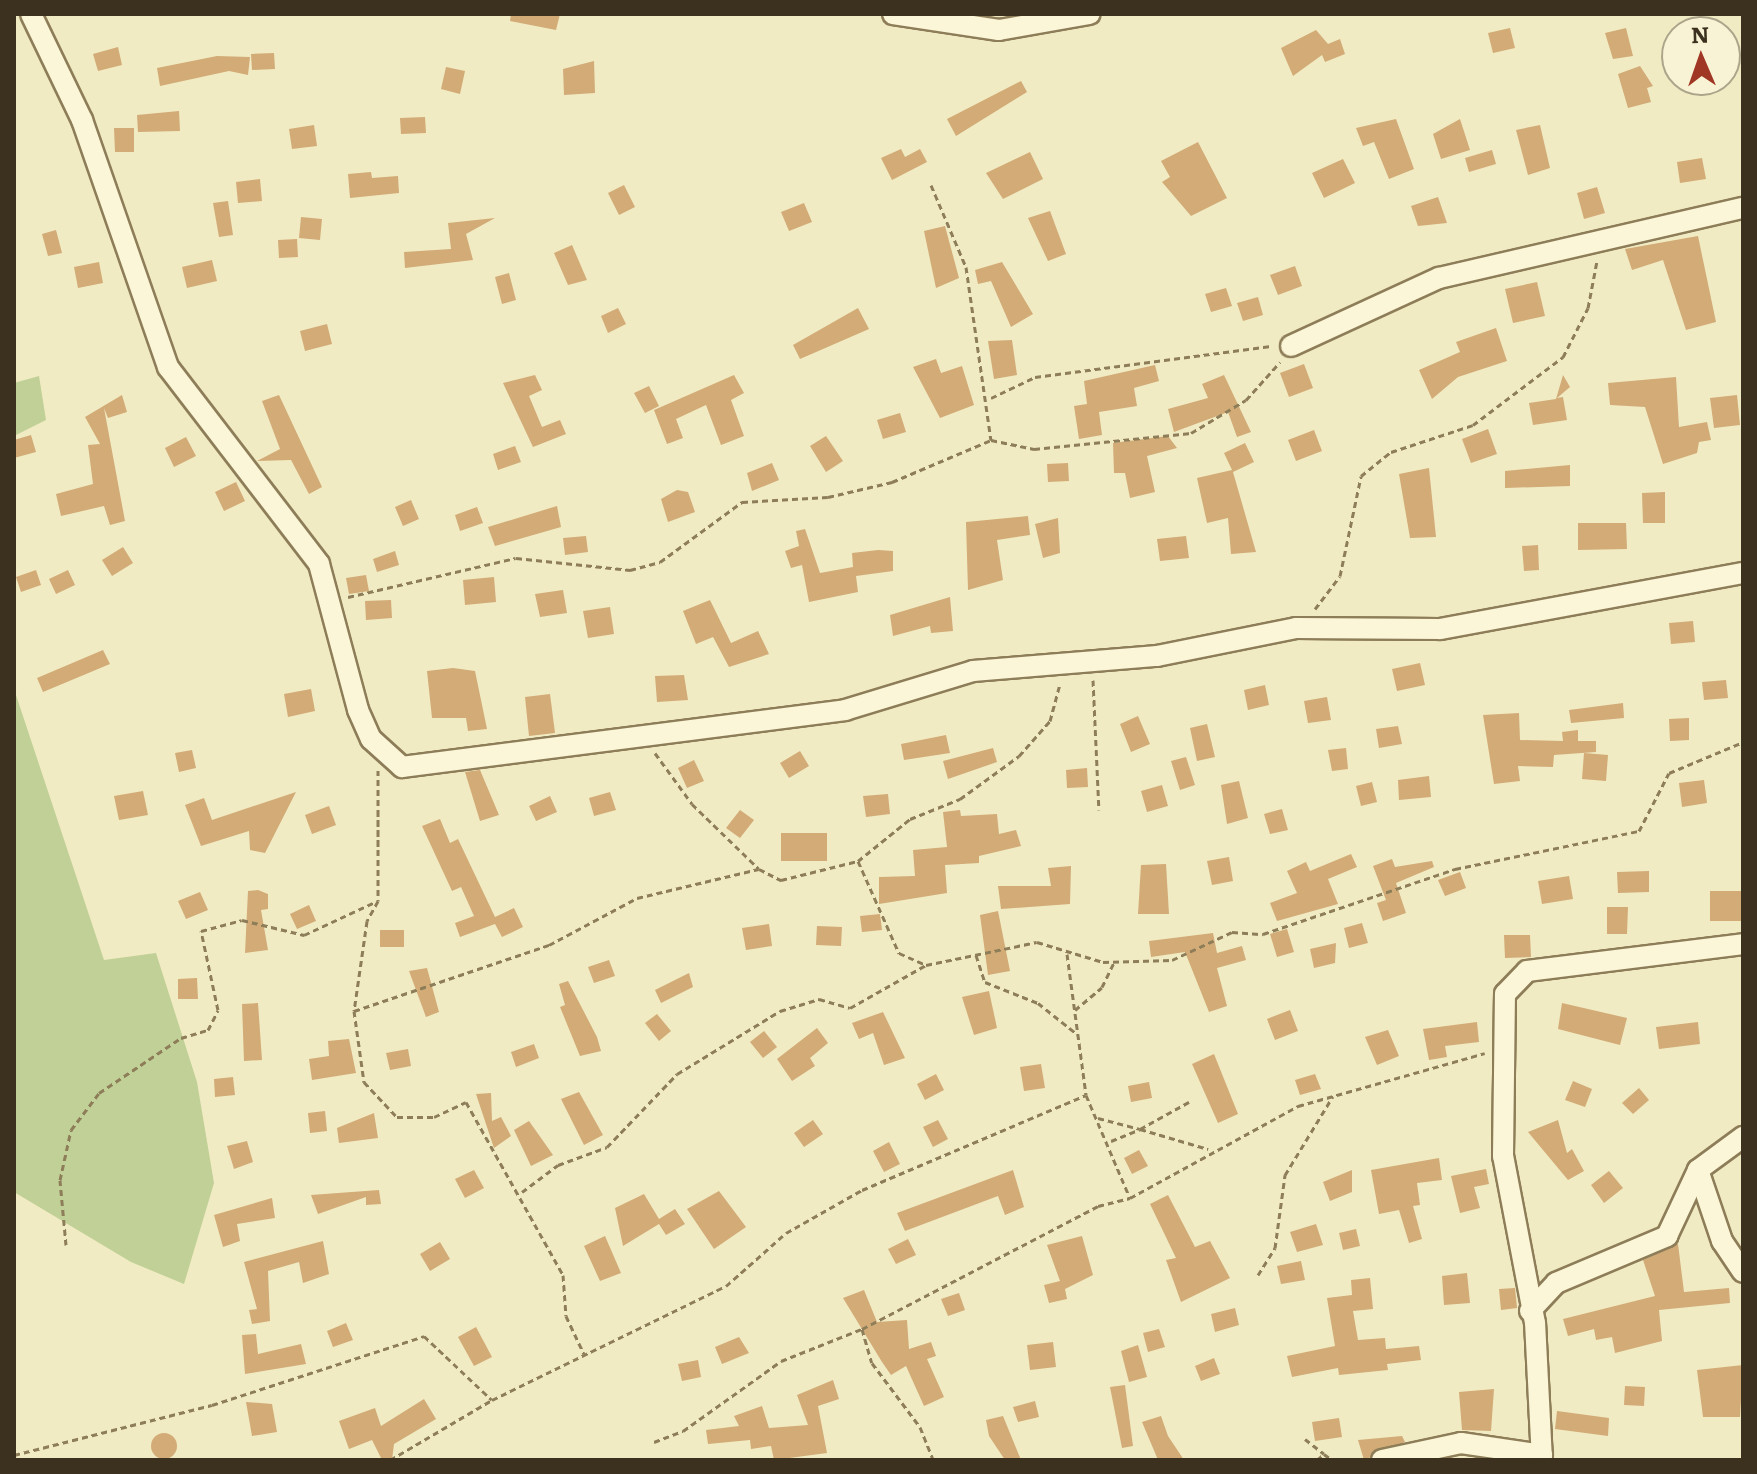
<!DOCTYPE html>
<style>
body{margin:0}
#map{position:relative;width:1757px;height:1474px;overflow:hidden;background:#f1ebc3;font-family:Literata,serif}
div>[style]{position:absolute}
.green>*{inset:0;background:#c0d096}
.building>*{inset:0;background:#d2ab77}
.round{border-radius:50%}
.path>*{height:3px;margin-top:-1.5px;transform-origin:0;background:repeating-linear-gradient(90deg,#8d7d58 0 6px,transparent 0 10px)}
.roads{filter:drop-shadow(2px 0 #8d7d58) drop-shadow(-2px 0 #8d7d58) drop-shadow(0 2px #8d7d58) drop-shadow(0 -2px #8d7d58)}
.minor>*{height:20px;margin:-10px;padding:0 10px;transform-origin:10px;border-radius:10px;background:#fbf6d7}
span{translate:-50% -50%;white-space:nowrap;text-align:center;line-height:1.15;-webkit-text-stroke:6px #f8f3d4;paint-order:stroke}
.frame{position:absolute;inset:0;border:16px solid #3c311e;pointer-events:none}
.north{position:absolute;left:1661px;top:16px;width:80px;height:80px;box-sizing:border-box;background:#f8f3d4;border:2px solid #ada58b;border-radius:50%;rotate:358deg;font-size:22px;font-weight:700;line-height:32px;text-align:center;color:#3c311e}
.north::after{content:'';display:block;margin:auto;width:28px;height:36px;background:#a03724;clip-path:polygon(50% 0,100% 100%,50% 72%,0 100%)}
</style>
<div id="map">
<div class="green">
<div style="clip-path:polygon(39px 376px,46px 420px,14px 436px,14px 383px)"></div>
<div style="clip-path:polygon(14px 689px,104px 960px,156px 953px,197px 1082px,214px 1183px,184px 1284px,131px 1262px,14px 1192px)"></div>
</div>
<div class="building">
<div style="clip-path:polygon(511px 14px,560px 14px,556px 30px,510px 21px)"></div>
<div style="clip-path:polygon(1510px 28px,1515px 48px,1493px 53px,1488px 33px)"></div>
<div style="clip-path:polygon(1626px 28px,1633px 56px,1613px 59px,1605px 33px)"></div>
<div style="clip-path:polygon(1316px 30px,1328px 44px,1340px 39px,1345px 54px,1325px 62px,1322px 55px,1293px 76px,1281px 48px)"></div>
<div style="clip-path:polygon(118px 47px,122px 65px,98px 71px,93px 54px)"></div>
<div style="clip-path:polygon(274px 53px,275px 69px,252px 70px,251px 54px)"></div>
<div style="clip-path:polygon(217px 56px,250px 57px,248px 75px,229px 71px,160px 86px,157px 68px)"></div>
<div style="clip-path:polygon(594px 61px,595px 93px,564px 95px,563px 69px)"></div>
<div style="clip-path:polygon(1640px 66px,1653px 86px,1647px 88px,1651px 102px,1628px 108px,1618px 74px)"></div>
<div style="clip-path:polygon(446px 67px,465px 71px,460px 94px,441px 89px)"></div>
<div style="clip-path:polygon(1021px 81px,1027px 92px,956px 136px,947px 119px)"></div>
<div style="clip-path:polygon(179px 111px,180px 131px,138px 132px,137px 115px)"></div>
<div style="clip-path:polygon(425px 117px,426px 133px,401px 134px,400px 118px)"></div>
<div style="clip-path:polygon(1396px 119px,1414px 169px,1389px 179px,1374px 142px,1363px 146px,1356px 128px)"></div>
<div style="clip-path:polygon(1460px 119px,1470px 150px,1441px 159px,1433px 134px)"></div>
<div style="clip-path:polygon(314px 125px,317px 146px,292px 149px,289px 129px)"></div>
<div style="clip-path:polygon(1540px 125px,1550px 168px,1528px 175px,1516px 130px)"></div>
<div style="clip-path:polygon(114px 128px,134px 128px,134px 152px,115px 152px)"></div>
<div style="clip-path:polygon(1198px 142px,1227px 198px,1191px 216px,1162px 182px,1170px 177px,1161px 161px)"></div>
<div style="clip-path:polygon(901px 149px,905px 157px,920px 149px,927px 162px,892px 180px,881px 158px)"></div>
<div style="clip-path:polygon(1492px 150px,1496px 164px,1469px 172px,1465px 158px)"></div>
<div style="clip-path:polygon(1030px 152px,1043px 179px,1003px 199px,986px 173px)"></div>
<div style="clip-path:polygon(1702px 158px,1706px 179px,1680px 183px,1677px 162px)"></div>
<div style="clip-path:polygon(1343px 159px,1355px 183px,1324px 198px,1312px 173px)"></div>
<div style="clip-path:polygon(371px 172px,372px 178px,398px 176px,399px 193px,350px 198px,348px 174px)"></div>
<div style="clip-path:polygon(260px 179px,262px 201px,238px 203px,236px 182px)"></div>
<div style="clip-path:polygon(624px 185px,635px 207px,619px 215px,608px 193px)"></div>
<div style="clip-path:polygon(1597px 187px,1605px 213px,1584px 219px,1577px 193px)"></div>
<div style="clip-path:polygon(1438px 197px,1447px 223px,1418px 226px,1411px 206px)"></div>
<div style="clip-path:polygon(228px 201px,233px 235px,219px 237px,213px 203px)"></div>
<div style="clip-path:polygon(804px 203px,812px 222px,789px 231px,781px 212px)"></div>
<div style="clip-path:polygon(1050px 211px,1066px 254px,1048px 261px,1028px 218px)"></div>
<div style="clip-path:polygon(301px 217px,322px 219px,320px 240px,299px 238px)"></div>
<div style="clip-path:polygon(495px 218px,466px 234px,473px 260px,405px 268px,404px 252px,451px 249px,448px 223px)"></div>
<div style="clip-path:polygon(945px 226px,959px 278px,936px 288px,924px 231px)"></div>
<div style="clip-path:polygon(56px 230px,62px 253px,48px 256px,42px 234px)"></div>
<div style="clip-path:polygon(1698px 236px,1716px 322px,1686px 330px,1663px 260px,1632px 270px,1625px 249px)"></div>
<div style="clip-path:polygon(297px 239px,298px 257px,279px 258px,278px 240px)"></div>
<div style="clip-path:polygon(572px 245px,587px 280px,568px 285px,554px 253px)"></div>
<div style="clip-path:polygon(212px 260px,217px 281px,187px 288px,182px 267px)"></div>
<div style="clip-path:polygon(99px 262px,103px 283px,78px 288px,74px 267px)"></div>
<div style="clip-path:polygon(1002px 262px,1033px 314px,1011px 327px,991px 281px,978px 284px,975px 270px)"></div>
<div style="clip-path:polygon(1295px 266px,1302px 286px,1278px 295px,1270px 275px)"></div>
<div style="clip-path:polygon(509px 273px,516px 300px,502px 304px,495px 277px)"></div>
<div style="clip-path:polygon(1537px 282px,1545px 316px,1513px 323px,1505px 289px)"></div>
<div style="clip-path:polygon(1226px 288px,1232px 306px,1211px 312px,1205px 294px)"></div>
<div style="clip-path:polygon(1258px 297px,1263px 315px,1243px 321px,1237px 303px)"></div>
<div style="clip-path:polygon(618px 308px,626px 324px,608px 333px,601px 316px)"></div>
<div style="clip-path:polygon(858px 308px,869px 329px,800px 359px,793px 345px)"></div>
<div style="clip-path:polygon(327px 324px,332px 344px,305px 351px,300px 331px)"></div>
<div style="clip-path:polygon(1496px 328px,1507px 361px,1458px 377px,1432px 399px,1419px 370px,1460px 352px,1456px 342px)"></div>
<div style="clip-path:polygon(1012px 340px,1017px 375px,994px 379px,988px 341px)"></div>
<div style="clip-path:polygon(936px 359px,941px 373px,962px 366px,974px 405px,940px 418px,913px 367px)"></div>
<div style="clip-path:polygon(1304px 364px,1313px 388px,1289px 397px,1280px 373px)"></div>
<div style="clip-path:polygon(1155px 365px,1159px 381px,1134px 388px,1137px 406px,1099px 412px,1102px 435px,1079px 439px,1074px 406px,1087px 404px,1084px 381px)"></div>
<div style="clip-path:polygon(535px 375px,542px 390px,529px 396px,542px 427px,560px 420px,566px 434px,533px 447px,503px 383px)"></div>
<div style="clip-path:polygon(734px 375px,744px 393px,731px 400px,744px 436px,721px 445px,706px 405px,676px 419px,683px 438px,667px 444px,654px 410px)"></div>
<div style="clip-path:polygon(1224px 375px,1251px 432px,1237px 437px,1228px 412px,1174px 432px,1168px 409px,1208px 398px,1202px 384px)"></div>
<div style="clip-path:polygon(1563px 375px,1570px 387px,1557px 398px,1563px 397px,1567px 420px,1533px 425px,1529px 403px,1556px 399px)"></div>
<div style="clip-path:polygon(1676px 377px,1679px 427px,1707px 422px,1711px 440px,1699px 442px,1697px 453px,1663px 464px,1645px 407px,1610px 405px,1608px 383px)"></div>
<div style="clip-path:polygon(649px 386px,659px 406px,645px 413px,634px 393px)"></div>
<div style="clip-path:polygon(122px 395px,127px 412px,108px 418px,104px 408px,125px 521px,110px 525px,104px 506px,61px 516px,56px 494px,93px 484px,88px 445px,100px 444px,85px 417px)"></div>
<div style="clip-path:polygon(279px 395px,322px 487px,309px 494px,291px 460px,257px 461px,280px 449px,262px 401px)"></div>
<div style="clip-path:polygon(1737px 395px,1740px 425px,1714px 428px,1710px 398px)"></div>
<div style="clip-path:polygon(900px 413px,906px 432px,883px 439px,877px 420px)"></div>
<div style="clip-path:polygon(1488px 429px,1497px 454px,1471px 463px,1462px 439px)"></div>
<div style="clip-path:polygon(1314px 430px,1322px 451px,1296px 461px,1288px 440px)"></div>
<div style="clip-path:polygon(31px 435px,36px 452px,14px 458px,14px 440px)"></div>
<div style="clip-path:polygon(826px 436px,843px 461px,826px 472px,810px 446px)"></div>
<div style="clip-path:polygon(1168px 436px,1177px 448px,1147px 456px,1155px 492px,1130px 498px,1125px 473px,1114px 473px,1113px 443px)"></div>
<div style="clip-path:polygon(186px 437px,196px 456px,174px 467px,165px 448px)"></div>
<div style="clip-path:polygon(1245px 443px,1254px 462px,1233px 472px,1256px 552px,1231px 554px,1228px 518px,1207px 523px,1197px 478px,1232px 470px,1224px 453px)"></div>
<div style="clip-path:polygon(515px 446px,521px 462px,498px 470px,493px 454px)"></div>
<div style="clip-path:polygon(772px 463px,779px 480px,752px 491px,747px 473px)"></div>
<div style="clip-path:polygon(1068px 463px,1069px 481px,1048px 482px,1047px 464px)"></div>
<div style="clip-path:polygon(1570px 465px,1570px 486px,1505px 488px,1505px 471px)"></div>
<div style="clip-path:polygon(1429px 468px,1436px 537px,1410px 538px,1399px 474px)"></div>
<div style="clip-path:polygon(236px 482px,245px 501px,224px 511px,215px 492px)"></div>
<div style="clip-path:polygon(677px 490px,688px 492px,695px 512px,668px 522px,661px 499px)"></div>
<div style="clip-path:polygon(1665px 492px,1665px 523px,1643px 523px,1642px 493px)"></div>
<div style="clip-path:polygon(411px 500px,419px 519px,403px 526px,395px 507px)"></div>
<div style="clip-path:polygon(557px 506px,561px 527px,495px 546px,488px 527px)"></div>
<div style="clip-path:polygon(477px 507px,483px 523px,460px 531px,455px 515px)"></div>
<div style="clip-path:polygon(1028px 516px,1030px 535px,997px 540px,1003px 580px,968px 590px,966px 522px)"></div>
<div style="clip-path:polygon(1058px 518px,1060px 553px,1043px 558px,1035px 524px)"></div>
<div style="clip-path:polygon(1578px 523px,1626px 523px,1627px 549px,1578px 550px)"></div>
<div style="clip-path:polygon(805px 529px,820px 573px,853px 567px,852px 553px,878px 550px,893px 551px,893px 571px,856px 576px,858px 592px,809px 602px,802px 565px,791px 568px,785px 551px,799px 546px,796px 531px)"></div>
<div style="clip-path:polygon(586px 536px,588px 552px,565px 555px,563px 538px)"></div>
<div style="clip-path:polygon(1186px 536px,1189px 558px,1160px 561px,1157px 539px)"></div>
<div style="clip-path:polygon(1538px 545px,1539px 570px,1524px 571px,1522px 546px)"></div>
<div style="clip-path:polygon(123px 547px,133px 563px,112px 576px,102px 560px)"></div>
<div style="clip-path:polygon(395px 551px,399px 565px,377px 572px,373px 559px)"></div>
<div style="clip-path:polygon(36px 570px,41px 585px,21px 592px,16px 577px)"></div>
<div style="clip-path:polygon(68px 570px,75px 585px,56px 594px,49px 579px)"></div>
<div style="clip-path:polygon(366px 575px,369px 591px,349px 594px,346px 578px)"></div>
<div style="clip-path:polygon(494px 577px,496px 602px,465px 605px,463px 580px)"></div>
<div style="clip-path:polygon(563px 590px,567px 613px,540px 617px,535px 594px)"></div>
<div style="clip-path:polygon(950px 597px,953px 631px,931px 633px,930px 626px,893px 636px,890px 615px)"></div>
<div style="clip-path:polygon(391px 600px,392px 618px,366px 620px,365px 601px)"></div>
<div style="clip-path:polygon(710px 600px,731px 643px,758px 631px,769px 654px,729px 667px,713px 637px,696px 644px,683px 611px)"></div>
<div style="clip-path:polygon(610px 607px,614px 634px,588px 638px,583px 611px)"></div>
<div style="clip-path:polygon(1693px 621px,1695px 642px,1671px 644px,1669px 623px)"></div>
<div style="clip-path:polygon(103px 650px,110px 664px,43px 692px,37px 678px)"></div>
<div style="clip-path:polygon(1420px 663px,1425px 685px,1397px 691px,1392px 669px)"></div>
<div style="clip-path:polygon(453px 668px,475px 671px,487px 729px,468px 731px,466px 718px,432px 718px,427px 671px)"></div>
<div style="clip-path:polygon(684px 675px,688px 700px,657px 702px,655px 676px)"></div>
<div style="clip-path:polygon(1726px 680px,1728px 698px,1704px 700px,1702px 682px)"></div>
<div style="clip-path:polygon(1265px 685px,1269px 705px,1248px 710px,1244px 690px)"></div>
<div style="clip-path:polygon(311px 689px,315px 711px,288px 717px,284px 694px)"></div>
<div style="clip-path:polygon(550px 694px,555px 733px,529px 736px,525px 697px)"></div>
<div style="clip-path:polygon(1327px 697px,1331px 720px,1308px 723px,1304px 701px)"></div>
<div style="clip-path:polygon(1623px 703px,1624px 718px,1571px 723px,1569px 710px)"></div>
<div style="clip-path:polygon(1519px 713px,1520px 740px,1563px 741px,1562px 732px,1578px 730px,1578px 741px,1596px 741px,1596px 752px,1554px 755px,1553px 767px,1518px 766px,1520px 781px,1494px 784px,1483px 715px)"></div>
<div style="clip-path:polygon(1138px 716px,1150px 744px,1131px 752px,1120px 724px)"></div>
<div style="clip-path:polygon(1689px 718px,1689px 740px,1670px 741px,1669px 719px)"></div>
<div style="clip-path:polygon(1207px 724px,1215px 757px,1197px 761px,1190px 728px)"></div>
<div style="clip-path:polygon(1398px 726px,1402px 744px,1379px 748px,1376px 729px)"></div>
<div style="clip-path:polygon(946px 735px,950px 753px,904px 760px,901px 744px)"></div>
<div style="clip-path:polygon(993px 748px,997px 762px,948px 779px,943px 761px)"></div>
<div style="clip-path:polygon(1346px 748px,1348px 769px,1332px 771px,1328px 750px)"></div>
<div style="clip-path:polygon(192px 750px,196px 768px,179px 772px,175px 753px)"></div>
<div style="clip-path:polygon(800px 751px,809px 766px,789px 778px,780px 763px)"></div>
<div style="clip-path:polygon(1584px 753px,1608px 755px,1606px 781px,1582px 779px)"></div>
<div style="clip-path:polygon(1186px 757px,1195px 785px,1180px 790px,1171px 761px)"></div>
<div style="clip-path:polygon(694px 760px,704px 781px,687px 788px,678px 768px)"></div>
<div style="clip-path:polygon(1087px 768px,1088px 787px,1067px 788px,1066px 770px)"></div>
<div style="clip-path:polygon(480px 770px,499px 815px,480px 821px,465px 772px)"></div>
<div style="clip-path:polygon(1429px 776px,1431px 797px,1399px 800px,1398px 780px)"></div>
<div style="clip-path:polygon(1704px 780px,1707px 803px,1682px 807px,1679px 783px)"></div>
<div style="clip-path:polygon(1239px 781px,1248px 818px,1227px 824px,1221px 785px)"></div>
<div style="clip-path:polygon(1372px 782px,1377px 802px,1361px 806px,1356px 786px)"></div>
<div style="clip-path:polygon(1162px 785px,1168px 806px,1147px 812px,1141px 791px)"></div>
<div style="clip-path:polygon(143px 791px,148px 815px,119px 820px,114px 796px)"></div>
<div style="clip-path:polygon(296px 792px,265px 853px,250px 850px,249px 831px,201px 846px,185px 805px,204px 798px,212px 820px)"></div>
<div style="clip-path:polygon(610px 792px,616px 810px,594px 816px,589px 798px)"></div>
<div style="clip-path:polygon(888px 794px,890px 814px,866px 817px,863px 796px)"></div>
<div style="clip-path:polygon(550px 796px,557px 812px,536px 821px,529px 806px)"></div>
<div style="clip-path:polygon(329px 806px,336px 825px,312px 834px,305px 815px)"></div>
<div style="clip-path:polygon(1282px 809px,1288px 830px,1270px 834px,1264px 814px)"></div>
<div style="clip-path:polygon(740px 810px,754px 820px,740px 838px,726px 828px)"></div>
<div style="clip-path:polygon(960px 810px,961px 816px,997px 814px,999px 834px,1016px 830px,1021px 846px,979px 856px,979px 863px,945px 865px,947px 893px,879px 904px,879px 877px,915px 876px,913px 850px,947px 847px,943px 812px)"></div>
<div style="clip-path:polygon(440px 819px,450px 843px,458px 839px,495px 917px,514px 908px,523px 927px,502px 937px,495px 924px,460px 937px,455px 923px,474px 916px,461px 887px,452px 891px,422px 826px)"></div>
<div style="clip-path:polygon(781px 833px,827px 833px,827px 861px,781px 861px)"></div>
<div style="clip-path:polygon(1351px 854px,1357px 867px,1328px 879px,1338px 904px,1277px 921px,1270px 903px,1297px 893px,1287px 871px,1306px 862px,1310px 871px)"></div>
<div style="clip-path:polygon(1229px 857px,1233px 881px,1212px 885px,1207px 861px)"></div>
<div style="clip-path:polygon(1392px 859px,1395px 867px,1432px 861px,1434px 867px,1396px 883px,1406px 913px,1383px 921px,1377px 903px,1386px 900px,1373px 866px)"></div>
<div style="clip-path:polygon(1166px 864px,1169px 914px,1138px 914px,1141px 865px)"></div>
<div style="clip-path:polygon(1071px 866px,1070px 904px,1001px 909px,998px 886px,1051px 886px,1048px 868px)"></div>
<div style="clip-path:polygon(1649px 871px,1649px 892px,1618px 893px,1617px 872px)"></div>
<div style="clip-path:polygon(1460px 872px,1466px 888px,1445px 896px,1438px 880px)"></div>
<div style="clip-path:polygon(1569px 876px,1573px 899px,1542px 904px,1538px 881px)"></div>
<div style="clip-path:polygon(258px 890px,268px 894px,268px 909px,261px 910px,268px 950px,245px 953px,248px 891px)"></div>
<div style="clip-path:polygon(1710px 891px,1743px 891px,1743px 921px,1710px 921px)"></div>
<div style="clip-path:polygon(200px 892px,208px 910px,186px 919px,178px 901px)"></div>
<div style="clip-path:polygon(309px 905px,316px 921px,297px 929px,290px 914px)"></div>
<div style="clip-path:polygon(1607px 907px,1628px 907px,1627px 934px,1607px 934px)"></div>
<div style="clip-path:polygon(998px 911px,1010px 971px,988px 975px,980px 915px)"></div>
<div style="clip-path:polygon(880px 914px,882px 930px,862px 932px,860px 916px)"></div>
<div style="clip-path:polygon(1362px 923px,1368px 943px,1349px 948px,1344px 928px)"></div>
<div style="clip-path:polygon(769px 924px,772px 946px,746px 950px,742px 928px)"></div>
<div style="clip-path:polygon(817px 926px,842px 927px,841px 946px,816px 945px)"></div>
<div style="clip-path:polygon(1287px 929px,1294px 952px,1277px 957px,1270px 934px)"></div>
<div style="clip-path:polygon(380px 930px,404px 930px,404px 947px,380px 947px)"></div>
<div style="clip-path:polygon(1213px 933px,1217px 953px,1242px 946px,1246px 960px,1217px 968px,1227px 1006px,1209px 1012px,1185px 952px,1151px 957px,1149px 941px)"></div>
<div style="clip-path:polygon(1504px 935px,1530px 935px,1531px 957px,1505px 958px)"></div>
<div style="clip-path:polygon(1336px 943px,1335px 963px,1314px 968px,1310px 949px)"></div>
<div style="clip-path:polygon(609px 960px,615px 976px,594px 983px,588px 967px)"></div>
<div style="clip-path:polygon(427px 968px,439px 1012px,426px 1017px,409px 971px)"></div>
<div style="clip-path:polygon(689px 973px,693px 987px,661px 1003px,655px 990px)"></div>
<div style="clip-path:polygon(197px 978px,198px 999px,178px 999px,178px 979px)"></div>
<div style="clip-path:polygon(568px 981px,597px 1037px,601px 1051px,580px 1056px,560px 1007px,565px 1005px,559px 984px)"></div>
<div style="clip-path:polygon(989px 991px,997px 1028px,974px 1035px,962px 997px)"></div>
<div style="clip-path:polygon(258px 1003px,262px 1060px,244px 1061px,242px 1004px)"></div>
<div style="clip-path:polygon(1562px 1003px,1627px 1018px,1620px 1045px,1558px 1029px)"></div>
<div style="clip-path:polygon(1290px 1010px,1298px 1031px,1275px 1040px,1267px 1019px)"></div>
<div style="clip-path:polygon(883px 1012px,905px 1058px,884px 1065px,873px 1033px,859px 1039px,852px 1023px)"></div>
<div style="clip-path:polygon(657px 1014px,671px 1031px,659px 1041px,645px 1023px)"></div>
<div style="clip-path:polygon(1477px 1022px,1479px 1042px,1445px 1046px,1447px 1057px,1429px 1060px,1423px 1029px)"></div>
<div style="clip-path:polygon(1698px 1022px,1700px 1044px,1659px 1049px,1656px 1027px)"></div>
<div style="clip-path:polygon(817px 1028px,828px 1043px,810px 1058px,815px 1066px,792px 1081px,777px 1059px)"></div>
<div style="clip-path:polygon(1388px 1030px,1399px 1056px,1377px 1065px,1365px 1037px)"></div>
<div style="clip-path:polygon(764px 1031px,777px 1047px,763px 1058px,750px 1042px)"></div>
<div style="clip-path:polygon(349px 1039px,356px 1073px,312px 1080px,309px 1059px,329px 1056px,328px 1041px)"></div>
<div style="clip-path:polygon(534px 1044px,539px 1058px,516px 1067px,511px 1052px)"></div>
<div style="clip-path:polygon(408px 1049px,411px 1066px,390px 1070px,386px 1053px)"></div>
<div style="clip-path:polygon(1214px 1054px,1238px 1114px,1218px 1123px,1192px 1064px)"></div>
<div style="clip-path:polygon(1041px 1064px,1045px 1088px,1024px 1091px,1020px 1067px)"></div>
<div style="clip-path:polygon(936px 1074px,944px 1090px,925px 1100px,917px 1084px)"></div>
<div style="clip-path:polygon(1315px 1074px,1321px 1089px,1300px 1095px,1295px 1080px)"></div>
<div style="clip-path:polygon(233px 1077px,235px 1095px,215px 1097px,214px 1079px)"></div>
<div style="clip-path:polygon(1573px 1081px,1592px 1089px,1585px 1107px,1565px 1100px)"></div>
<div style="clip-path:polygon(1149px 1082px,1152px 1098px,1131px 1102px,1128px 1086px)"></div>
<div style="clip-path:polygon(1639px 1088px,1649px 1100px,1633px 1114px,1622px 1103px)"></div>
<div style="clip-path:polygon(579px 1092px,603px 1135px,584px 1145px,561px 1099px)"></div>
<div style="clip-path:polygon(491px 1093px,492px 1121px,501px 1117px,511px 1136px,494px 1148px,476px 1094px)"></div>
<div style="clip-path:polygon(325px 1111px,327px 1131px,310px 1133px,308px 1113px)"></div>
<div style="clip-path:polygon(374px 1113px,378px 1138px,339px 1143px,337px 1128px)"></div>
<div style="clip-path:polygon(813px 1120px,823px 1134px,804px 1147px,794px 1133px)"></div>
<div style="clip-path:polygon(938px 1120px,948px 1139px,933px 1147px,923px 1127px)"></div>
<div style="clip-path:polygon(1558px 1120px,1567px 1153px,1572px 1149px,1584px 1171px,1568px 1180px,1528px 1132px)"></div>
<div style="clip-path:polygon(529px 1121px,553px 1155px,531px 1166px,514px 1130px)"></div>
<div style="clip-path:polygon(247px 1141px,253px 1162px,234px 1169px,227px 1146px)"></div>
<div style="clip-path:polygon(889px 1142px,900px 1164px,884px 1172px,873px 1151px)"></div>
<div style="clip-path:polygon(1139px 1150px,1148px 1166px,1132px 1174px,1124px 1158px)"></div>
<div style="clip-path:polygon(1439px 1158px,1442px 1180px,1417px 1183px,1420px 1205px,1413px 1206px,1422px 1239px,1409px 1243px,1399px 1210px,1379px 1214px,1371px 1170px)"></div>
<div style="clip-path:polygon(1486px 1169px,1489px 1184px,1474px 1187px,1480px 1208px,1460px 1213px,1451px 1176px)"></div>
<div style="clip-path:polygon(474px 1170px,484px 1188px,465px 1198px,455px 1179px)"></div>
<div style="clip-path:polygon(1013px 1170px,1024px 1207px,1005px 1215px,998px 1196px,905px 1231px,897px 1213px)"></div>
<div style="clip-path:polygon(1352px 1170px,1352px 1192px,1330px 1201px,1323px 1182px)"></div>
<div style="clip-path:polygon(1609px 1171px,1623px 1188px,1604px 1203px,1591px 1185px)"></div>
<div style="clip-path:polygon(379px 1190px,381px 1204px,366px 1205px,366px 1197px,318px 1214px,311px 1195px)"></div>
<div style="clip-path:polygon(719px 1191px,746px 1227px,714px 1249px,687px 1209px)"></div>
<div style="clip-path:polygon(644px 1194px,659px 1219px,675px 1209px,685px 1224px,666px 1235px,659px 1224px,623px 1246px,615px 1208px)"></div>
<div style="clip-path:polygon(1168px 1195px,1195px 1247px,1210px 1241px,1230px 1278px,1181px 1302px,1166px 1260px,1176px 1258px,1150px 1204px)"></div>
<div style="clip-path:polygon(272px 1198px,275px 1218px,237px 1224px,240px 1241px,223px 1247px,214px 1215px)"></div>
<div style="clip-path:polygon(1316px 1224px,1323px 1245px,1297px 1252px,1290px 1232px)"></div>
<div style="clip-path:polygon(1356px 1229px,1360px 1246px,1343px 1250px,1339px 1233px)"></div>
<div style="clip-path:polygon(605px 1236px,621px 1273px,600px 1281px,584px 1246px)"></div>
<div style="clip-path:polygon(1082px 1236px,1093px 1275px,1065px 1289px,1067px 1299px,1049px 1303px,1044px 1285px,1060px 1281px,1047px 1245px)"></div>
<div style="clip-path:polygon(908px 1239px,916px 1255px,896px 1264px,888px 1249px)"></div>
<div style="clip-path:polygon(323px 1241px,329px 1274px,303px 1283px,299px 1262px,268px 1271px,270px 1321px,252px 1324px,249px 1310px,257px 1309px,244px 1262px)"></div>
<div style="clip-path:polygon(440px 1242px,450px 1259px,430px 1271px,420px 1254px)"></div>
<div style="clip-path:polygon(1678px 1244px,1684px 1292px,1729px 1288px,1730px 1303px,1659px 1310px,1662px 1341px,1615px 1353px,1612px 1337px,1596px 1340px,1594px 1329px,1568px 1336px,1563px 1319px,1655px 1296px,1643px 1260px)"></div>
<div style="clip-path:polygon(1301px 1261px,1305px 1280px,1281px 1284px,1277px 1266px)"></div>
<div style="clip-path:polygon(1467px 1273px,1470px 1303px,1444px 1305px,1442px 1276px)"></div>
<div style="clip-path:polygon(1370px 1278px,1373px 1309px,1353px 1311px,1358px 1340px,1385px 1338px,1386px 1349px,1419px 1346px,1421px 1360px,1387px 1364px,1388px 1370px,1339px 1375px,1338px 1368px,1292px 1377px,1287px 1356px,1335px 1346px,1327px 1298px,1352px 1295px,1351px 1280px)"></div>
<div style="clip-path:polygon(1515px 1288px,1517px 1308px,1501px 1310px,1499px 1289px)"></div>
<div style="clip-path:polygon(864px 1290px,877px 1322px,907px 1320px,909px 1349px,931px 1342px,936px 1356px,927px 1359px,944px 1397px,924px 1406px,906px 1366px,891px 1375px,882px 1362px,843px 1298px)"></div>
<div style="clip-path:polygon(959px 1293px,965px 1310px,948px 1316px,941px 1299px)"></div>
<div style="clip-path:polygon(1235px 1308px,1239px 1325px,1215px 1332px,1211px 1314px)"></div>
<div style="clip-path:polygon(346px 1323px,353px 1340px,333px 1347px,327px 1331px)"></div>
<div style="clip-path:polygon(476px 1327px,492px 1357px,474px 1366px,458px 1337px)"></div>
<div style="clip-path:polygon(1159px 1329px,1165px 1347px,1148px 1352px,1143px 1333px)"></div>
<div style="clip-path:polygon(256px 1334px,258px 1354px,301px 1344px,306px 1364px,245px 1374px,242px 1335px)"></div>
<div style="clip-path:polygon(739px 1337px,749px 1353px,722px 1364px,715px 1347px)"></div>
<div style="clip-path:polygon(1053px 1342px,1056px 1367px,1030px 1370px,1027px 1345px)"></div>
<div style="clip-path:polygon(1138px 1345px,1147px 1377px,1129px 1382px,1121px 1351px)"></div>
<div style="clip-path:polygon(1214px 1358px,1220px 1374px,1201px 1381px,1195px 1366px)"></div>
<div style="clip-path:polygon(698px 1360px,701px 1377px,682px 1381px,678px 1364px)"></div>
<div style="clip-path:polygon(1743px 1365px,1740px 1417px,1703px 1417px,1697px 1370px)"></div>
<div style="clip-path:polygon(833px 1380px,839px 1399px,818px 1406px,827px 1453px,774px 1460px,771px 1446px,751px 1449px,750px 1440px,708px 1444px,706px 1430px,739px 1426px,734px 1416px,762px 1406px,769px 1428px,808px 1425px,797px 1395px)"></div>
<div style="clip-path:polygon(1125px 1385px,1133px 1446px,1122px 1448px,1110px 1387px)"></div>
<div style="clip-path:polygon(1625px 1386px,1645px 1387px,1644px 1406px,1624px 1405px)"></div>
<div style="clip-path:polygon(1494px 1389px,1491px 1431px,1462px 1430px,1459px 1392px)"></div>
<div style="clip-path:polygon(424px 1399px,436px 1419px,394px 1444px,392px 1460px,382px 1460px,372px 1440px,349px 1449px,339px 1421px,375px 1408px,381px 1426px)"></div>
<div style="clip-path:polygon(1035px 1401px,1039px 1417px,1018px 1422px,1013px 1407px)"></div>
<div style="clip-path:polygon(246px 1402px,272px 1404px,277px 1432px,252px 1436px)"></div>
<div style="clip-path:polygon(1557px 1411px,1609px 1418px,1608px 1436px,1555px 1429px)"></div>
<div style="clip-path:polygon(1003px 1416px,1021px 1460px,1005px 1460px,989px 1436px,986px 1420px)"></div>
<div style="clip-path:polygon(1161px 1416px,1168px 1436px,1184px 1460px,1158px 1460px,1142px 1422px)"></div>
<div style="clip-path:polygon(1339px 1418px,1342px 1437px,1315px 1441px,1312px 1422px)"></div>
<div class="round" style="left:151px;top:1433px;width:26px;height:26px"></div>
<div style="clip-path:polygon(1402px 1436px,1405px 1442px,1364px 1460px,1358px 1440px)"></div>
</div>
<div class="path">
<div style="left:931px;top:185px;width:89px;rotate:66.9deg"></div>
<div style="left:966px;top:267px;width:175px;rotate:81.8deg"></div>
<div style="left:991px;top:398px;width:49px;rotate:-25.5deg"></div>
<div style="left:1035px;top:377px;width:238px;rotate:-7.5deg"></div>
<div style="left:348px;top:597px;width:172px;rotate:-13.1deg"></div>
<div style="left:516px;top:558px;width:115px;rotate:6deg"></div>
<div style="left:630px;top:570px;width:31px;rotate:-15deg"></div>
<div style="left:660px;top:562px;width:102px;rotate:-36.2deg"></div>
<div style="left:742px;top:502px;width:86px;rotate:-3.3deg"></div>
<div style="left:828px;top:497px;width:66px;rotate:-13.2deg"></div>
<div style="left:892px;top:482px;width:108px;rotate:-23deg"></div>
<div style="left:991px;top:440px;width:44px;rotate:11.8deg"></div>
<div style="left:1034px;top:449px;width:158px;rotate:-5.8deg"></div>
<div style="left:1191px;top:433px;width:64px;rotate:-31deg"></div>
<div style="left:1246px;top:400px;width:51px;rotate:-48.2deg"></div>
<div style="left:1315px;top:609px;width:41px;rotate:-52.9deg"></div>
<div style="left:1340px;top:576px;width:102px;rotate:-78.1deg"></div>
<div style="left:1361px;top:476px;width:38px;rotate:-39deg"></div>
<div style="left:1391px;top:452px;width:86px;rotate:-18.2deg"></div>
<div style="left:1473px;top:425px;width:113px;rotate:-37.1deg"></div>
<div style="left:1563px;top:357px;width:55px;rotate:-63deg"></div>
<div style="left:1588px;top:308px;width:48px;rotate:-79.2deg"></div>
<div style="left:1093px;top:680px;width:130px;rotate:87.4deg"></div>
<div style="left:655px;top:753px;width:63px;rotate:54deg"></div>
<div style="left:692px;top:804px;width:93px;rotate:44.1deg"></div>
<div style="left:378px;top:770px;width:131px;rotate:90deg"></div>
<div style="left:378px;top:901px;width:23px;rotate:119deg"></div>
<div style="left:367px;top:921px;width:91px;rotate:98.2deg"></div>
<div style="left:354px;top:1011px;width:72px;rotate:82deg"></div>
<div style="left:364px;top:1082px;width:48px;rotate:46.7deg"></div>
<div style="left:397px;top:1117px;width:37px"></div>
<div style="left:434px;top:1117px;width:35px;rotate:-25deg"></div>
<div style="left:466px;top:1102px;width:198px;rotate:60.7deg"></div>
<div style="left:563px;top:1275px;width:41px;rotate:85.8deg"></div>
<div style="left:566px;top:1316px;width:42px;rotate:64.7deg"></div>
<div style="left:858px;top:861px;width:67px;rotate:-38.9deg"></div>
<div style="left:910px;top:819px;width:54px;rotate:-21.8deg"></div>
<div style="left:960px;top:799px;width:73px;rotate:-36.1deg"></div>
<div style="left:1019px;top:756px;width:47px;rotate:-48.5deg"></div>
<div style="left:1050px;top:721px;width:39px;rotate:-75deg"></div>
<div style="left:1067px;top:954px;width:142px;rotate:82.3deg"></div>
<div style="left:1086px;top:1095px;width:112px;rotate:66.9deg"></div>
<div style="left:976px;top:955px;width:28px;rotate:72deg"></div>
<div style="left:985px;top:982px;width:57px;rotate:21.6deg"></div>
<div style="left:1038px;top:1003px;width:50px;rotate:38.5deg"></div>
<div style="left:1075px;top:1010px;width:35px;rotate:-40deg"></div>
<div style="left:1102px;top:987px;width:28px;rotate:-64deg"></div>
<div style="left:354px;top:1011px;width:206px;rotate:-18.7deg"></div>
<div style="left:549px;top:945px;width:100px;rotate:-28.1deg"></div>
<div style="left:637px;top:898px;width:125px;rotate:-13.4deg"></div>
<div style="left:759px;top:869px;width:25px;rotate:27deg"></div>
<div style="left:781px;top:880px;width:79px;rotate:-13.9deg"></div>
<div style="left:858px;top:861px;width:101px;rotate:66deg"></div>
<div style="left:899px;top:953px;width:30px;rotate:24deg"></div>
<div style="left:926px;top:965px;width:113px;rotate:-11.7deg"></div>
<div style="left:1037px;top:942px;width:69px;rotate:16.9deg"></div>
<div style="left:1103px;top:962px;width:69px;rotate:-1.7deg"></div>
<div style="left:1172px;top:960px;width:66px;rotate:-25deg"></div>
<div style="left:1232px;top:932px;width:31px;rotate:4deg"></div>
<div style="left:1263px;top:934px;width:203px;rotate:-18.7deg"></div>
<div style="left:1455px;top:869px;width:188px;rotate:-11.7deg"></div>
<div style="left:1639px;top:831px;width:65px;rotate:-62.7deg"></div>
<div style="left:1669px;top:773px;width:80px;rotate:-22.7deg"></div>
<div style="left:1098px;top:1118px;width:43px;rotate:14.7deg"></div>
<div style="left:1140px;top:1129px;width:56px;rotate:-28.9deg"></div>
<div style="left:1111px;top:1141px;width:31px;rotate:-22deg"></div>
<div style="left:1140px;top:1129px;width:71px;rotate:16.4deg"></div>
<div style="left:522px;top:1192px;width:45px;rotate:-36.9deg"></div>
<div style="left:558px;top:1165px;width:52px;rotate:-20.2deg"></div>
<div style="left:607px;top:1147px;width:101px;rotate:-46.2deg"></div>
<div style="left:677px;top:1074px;width:121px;rotate:-31.5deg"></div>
<div style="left:780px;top:1011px;width:41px;rotate:-17.1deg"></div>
<div style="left:819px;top:999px;width:32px;rotate:16deg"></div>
<div style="left:850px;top:1008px;width:87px;rotate:-29.5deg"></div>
<div style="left:66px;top:1245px;width:65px;rotate:-95.3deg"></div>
<div style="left:60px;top:1180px;width:51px;rotate:-77.6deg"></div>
<div style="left:71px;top:1130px;width:46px;rotate:-52.9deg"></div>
<div style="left:99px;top:1093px;width:99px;rotate:-33.9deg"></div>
<div style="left:181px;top:1038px;width:28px;rotate:-17deg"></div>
<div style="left:208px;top:1030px;width:22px;rotate:-63deg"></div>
<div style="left:218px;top:1010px;width:81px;rotate:-102.1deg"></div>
<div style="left:201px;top:931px;width:42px;rotate:-15deg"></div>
<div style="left:242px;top:920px;width:64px;rotate:13.6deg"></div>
<div style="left:304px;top:935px;width:78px;rotate:-24.9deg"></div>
<div style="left:1258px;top:1275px;width:32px;rotate:-58deg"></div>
<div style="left:1275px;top:1248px;width:74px;rotate:-82.2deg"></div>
<div style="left:1285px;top:1175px;width:92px;rotate:-58.7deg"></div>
<div style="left:862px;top:1329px;width:35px;rotate:74deg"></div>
<div style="left:872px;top:1363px;width:80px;rotate:53.1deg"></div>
<div style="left:920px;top:1427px;width:35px;rotate:68deg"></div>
<div style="left:1305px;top:1439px;width:24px;rotate:38deg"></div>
<div style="left:654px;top:1442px;width:31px;rotate:-21deg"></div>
<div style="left:683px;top:1431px;width:120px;rotate:-35.5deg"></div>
<div style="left:781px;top:1361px;width:87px;rotate:-21.6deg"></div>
<div style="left:862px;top:1329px;width:266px;rotate:-27.5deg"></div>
<div style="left:1098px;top:1206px;width:33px;rotate:-14deg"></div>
<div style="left:1130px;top:1198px;width:192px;rotate:-28.7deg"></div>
<div style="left:1298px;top:1106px;width:194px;rotate:-15.8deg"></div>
<div style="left:14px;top:1455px;width:204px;rotate:-14.2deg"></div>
<div style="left:212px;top:1405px;width:223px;rotate:-18deg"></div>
<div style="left:424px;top:1336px;width:93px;rotate:43.3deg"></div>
<div style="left:390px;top:1460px;width:118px;rotate:-30.5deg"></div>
<div style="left:492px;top:1400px;width:260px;rotate:-26deg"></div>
<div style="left:726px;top:1286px;width:80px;rotate:-41.5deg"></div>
<div style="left:786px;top:1233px;width:87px;rotate:-29.5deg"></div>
<div style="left:862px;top:1190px;width:243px;rotate:-23deg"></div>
<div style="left:1317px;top:1460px;width:9px;rotate:-41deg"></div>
<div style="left:1324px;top:1454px;width:10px;rotate:37deg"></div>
</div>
<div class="roads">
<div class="minor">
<div style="left:31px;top:14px;width:118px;rotate:64.3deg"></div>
<div style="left:82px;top:120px;width:262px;rotate:70.8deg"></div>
<div style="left:168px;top:367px;width:248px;rotate:52.5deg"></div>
<div style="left:319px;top:564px;width:151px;rotate:75deg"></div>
<div style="left:358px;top:710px;width:32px;rotate:66deg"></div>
<div style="left:371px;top:739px;width:42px;rotate:42.1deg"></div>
<div style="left:402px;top:767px;width:447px;rotate:-7.3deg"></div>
<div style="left:845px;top:710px;width:134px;rotate:-16.9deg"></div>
<div style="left:973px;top:671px;width:185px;rotate:-4.7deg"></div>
<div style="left:1157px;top:656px;width:142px;rotate:-11.4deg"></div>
<div style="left:1296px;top:628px;width:144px;rotate:0.4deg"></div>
<div style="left:1440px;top:629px;width:308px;rotate:-10.5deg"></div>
<div style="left:893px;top:14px;width:107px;rotate:8.6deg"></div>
<div style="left:999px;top:30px;width:92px;rotate:-10deg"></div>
<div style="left:1291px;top:346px;width:163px;rotate:-24.7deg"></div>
<div style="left:1439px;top:278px;width:312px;rotate:-13deg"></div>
<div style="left:1698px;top:1170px;width:75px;rotate:71.3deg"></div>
<div style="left:1722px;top:1241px;width:37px;rotate:56deg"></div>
<div style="left:1530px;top:1311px;width:38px;rotate:-47deg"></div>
<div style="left:1556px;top:1283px;width:121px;rotate:-22.9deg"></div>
<div style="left:1667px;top:1236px;width:73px;rotate:-64.8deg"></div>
<div style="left:1698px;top:1170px;width:56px;rotate:-36.3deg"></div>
<div style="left:1382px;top:1460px;width:81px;rotate:-12.1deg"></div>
<div style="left:1461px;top:1443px;width:82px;rotate:8.4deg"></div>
<div style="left:1542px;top:1460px;width:137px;rotate:-92.9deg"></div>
<div style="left:1535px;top:1323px;width:170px;rotate:-100.8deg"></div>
<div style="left:1503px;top:1156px;width:162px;rotate:-89.3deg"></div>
<div style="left:1505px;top:994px;width:32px;rotate:-46deg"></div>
<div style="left:1527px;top:971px;width:218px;rotate:-7.1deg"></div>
</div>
</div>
<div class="frame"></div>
<div class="north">N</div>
</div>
